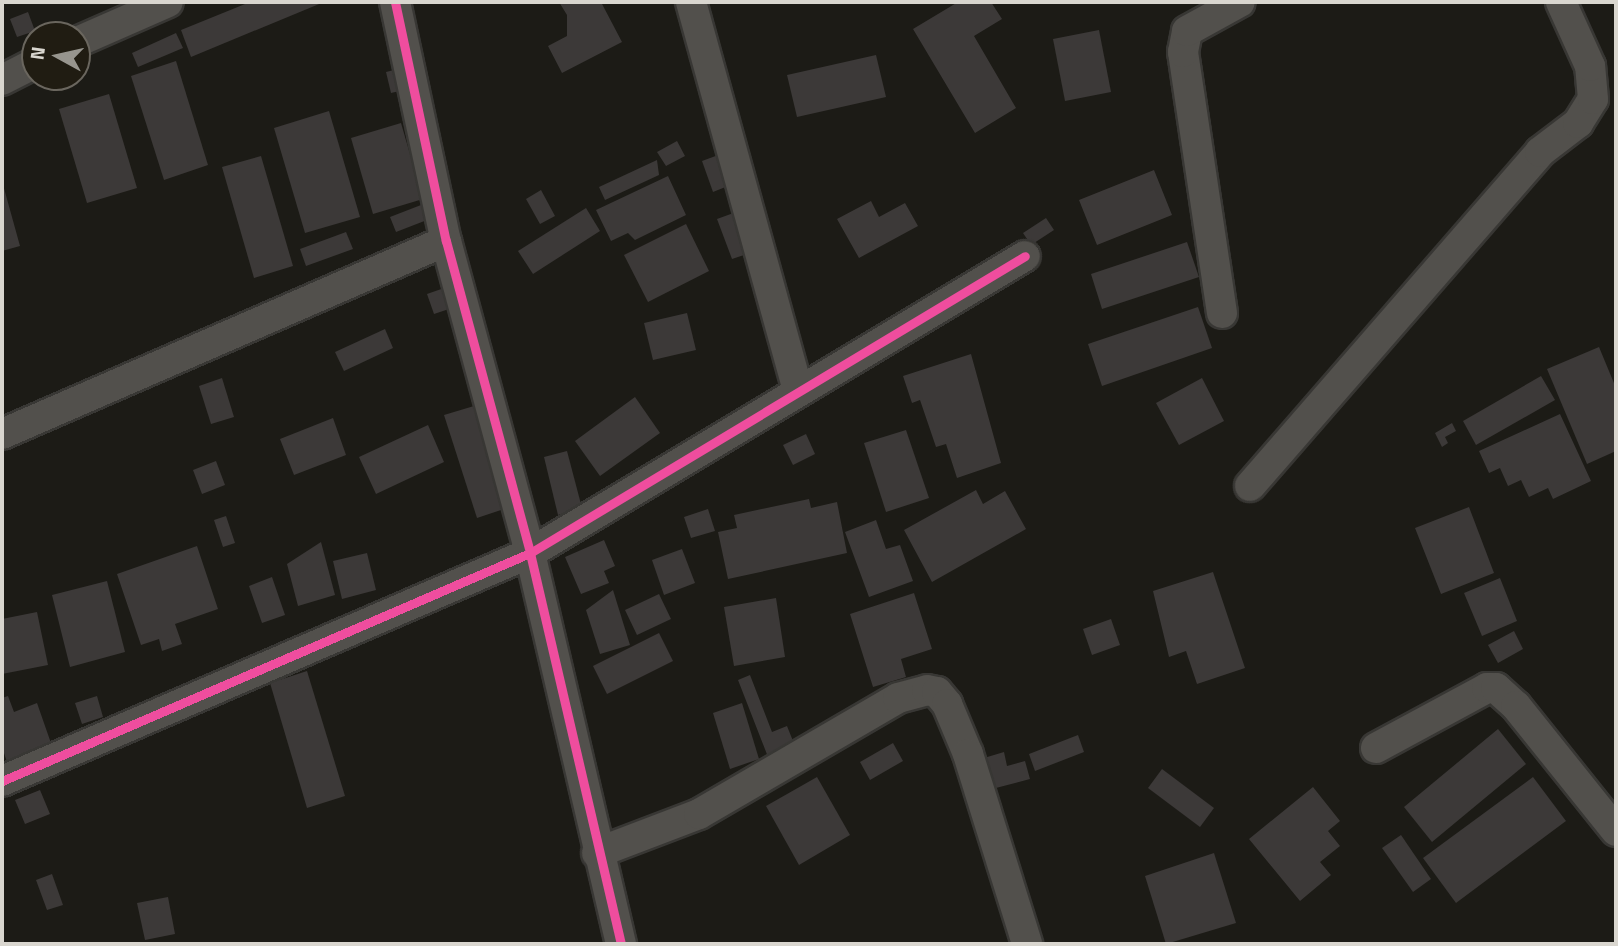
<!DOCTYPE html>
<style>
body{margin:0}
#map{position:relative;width:1618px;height:946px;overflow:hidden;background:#1c1b16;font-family:"Titillium Web",sans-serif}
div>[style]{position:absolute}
.building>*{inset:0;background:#3c3938}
.roads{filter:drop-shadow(2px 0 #383734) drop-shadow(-2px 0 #383734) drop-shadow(0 2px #383734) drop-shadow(0 -2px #383734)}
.street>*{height:30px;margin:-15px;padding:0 15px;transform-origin:15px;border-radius:15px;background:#52504c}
.cycleway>*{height:9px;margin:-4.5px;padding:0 4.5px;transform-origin:4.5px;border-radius:4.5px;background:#ef4d9e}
span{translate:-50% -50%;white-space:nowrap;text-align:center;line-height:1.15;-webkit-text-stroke:7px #201c12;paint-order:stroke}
.frame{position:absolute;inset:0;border:4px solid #d9d6cf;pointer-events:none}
.north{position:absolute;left:21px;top:21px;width:70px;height:70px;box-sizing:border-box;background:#201c12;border:2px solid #6a665e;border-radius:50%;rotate:278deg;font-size:19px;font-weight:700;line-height:28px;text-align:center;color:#d9d6cf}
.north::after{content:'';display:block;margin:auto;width:24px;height:32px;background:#97958e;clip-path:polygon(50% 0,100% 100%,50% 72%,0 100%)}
</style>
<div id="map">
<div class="building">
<div style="clip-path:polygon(250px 2px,324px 2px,191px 57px,181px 30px)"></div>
<div style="clip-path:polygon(559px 2px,601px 2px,622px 42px,562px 73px,548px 46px,567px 36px,567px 15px)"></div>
<div style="clip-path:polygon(958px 2px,991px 2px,1002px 19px,974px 36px,1016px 108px,975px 133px,913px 29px)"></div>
<div style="clip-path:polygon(28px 12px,35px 31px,17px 37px,10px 19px)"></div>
<div style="clip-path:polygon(1099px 30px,1111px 92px,1065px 101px,1053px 39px)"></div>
<div style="clip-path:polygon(176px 33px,183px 48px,138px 67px,132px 53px)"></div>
<div style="clip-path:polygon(876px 55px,886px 97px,797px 117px,787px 75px)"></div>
<div style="clip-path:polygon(176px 61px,208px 165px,164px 180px,131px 76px)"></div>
<div style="clip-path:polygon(402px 68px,408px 89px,391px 93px,386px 72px)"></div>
<div style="clip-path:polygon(109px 94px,137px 188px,87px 203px,59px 109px)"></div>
<div style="clip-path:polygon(329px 111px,360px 217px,305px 233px,274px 128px)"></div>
<div style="clip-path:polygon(401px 123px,423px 199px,373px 214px,351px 138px)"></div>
<div style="clip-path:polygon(677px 141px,685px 156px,666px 166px,657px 152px)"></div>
<div style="clip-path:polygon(721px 154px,733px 184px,713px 192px,702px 161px)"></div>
<div style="clip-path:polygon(261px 156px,293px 266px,254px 278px,222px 167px)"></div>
<div style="clip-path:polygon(657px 160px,659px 175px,605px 200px,599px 187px)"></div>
<div style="clip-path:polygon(1154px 170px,1172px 215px,1097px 245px,1079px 200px)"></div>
<div style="clip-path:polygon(668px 176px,686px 215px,635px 240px,628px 233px,611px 241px,596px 210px)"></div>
<div style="clip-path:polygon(2px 181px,20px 246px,2px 251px)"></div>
<div style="clip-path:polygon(541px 190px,555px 216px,540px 224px,526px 199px)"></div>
<div style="clip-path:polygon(871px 201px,879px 217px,905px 203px,918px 226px,859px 258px,837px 219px)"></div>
<div style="clip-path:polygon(421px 205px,427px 220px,396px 232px,390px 217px)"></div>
<div style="clip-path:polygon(586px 208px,600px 231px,533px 274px,518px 251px)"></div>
<div style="clip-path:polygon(739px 211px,753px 252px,732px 259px,717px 219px)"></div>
<div style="clip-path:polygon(1046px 218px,1054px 230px,1031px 245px,1023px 233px)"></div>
<div style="clip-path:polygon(686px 224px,709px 271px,648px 302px,624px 255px)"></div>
<div style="clip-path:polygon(346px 232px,353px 249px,306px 266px,300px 249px)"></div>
<div style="clip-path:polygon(1187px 242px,1199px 277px,1102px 309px,1091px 274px)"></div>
<div style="clip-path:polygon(447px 287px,455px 307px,434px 314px,427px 294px)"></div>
<div style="clip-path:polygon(1198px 307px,1212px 348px,1102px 386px,1088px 344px)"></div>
<div style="clip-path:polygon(687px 313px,696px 350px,653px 360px,644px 323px)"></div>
<div style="clip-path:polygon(385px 329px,393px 348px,344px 371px,335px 352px)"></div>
<div style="clip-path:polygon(1599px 347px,1616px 388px,1616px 451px,1587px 464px,1547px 369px)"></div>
<div style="clip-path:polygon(971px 354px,1001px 463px,957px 478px,946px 444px,936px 447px,920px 400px,912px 403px,903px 376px)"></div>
<div style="clip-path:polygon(1541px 376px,1555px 400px,1476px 445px,1463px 421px)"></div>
<div style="clip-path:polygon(222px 378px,234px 417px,211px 424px,199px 386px)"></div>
<div style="clip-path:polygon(1202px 378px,1224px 421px,1179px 445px,1156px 403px)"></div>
<div style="clip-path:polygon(635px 397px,660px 433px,600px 476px,575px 441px)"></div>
<div style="clip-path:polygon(474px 406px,507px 508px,477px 518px,444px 415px)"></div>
<div style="clip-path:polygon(1560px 414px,1591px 481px,1553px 499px,1548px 488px,1529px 497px,1521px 480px,1508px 486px,1500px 468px,1489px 473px,1479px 451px)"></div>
<div style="clip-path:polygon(333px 418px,346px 455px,294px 475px,280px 439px)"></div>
<div style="clip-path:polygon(1452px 423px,1456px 431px,1445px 437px,1448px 443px,1442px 447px,1435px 433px)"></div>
<div style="clip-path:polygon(428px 425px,444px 462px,376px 494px,359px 457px)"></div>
<div style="clip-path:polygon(906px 430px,929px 498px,886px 512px,864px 443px)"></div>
<div style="clip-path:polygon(806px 434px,815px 454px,793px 465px,783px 445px)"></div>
<div style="clip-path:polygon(567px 451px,582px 508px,558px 515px,544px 457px)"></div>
<div style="clip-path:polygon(216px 461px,225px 485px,202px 494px,193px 470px)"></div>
<div style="clip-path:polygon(976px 490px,983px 504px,1005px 491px,1026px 529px,932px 582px,904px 530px)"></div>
<div style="clip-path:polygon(809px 499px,811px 508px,837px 502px,847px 553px,728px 579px,718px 532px,737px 528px,734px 515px)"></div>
<div style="clip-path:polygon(1469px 507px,1494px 573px,1441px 594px,1415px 528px)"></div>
<div style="clip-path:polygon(708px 509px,715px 531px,691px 538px,684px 517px)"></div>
<div style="clip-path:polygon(226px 516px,235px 543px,223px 547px,214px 520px)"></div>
<div style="clip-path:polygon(876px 520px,886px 549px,900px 545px,913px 581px,869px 597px,845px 532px)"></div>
<div style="clip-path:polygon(604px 540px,615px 566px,604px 571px,609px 583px,581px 594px,565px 557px)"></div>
<div style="clip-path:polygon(321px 542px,335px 595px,298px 606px,287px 564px)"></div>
<div style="clip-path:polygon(197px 546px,218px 609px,175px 624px,182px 644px,162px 651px,159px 639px,141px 645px,117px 574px)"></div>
<div style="clip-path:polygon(682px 549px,695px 583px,664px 595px,652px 560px)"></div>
<div style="clip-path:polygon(367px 553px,376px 590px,342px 599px,333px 561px)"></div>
<div style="clip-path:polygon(1213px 572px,1245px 668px,1197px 684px,1186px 651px,1169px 657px,1153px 591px)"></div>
<div style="clip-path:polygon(272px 577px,285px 615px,262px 623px,249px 586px)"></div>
<div style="clip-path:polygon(1500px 578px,1517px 621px,1482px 636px,1464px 593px)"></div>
<div style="clip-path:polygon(107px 581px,125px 652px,70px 667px,52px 595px)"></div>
<div style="clip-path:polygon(613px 590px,630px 645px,600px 654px,586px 610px)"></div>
<div style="clip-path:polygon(914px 593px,932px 649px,901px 659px,906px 677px,873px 687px,850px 614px)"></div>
<div style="clip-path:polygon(659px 594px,671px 619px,637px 635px,625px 610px)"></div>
<div style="clip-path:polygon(776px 598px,785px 657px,734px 666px,724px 607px)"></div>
<div style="clip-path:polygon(37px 612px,48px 665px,2px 674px,2px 619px)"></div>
<div style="clip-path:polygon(1111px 619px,1120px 645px,1092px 655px,1083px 629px)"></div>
<div style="clip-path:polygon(1514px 631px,1523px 649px,1498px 663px,1488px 645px)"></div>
<div style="clip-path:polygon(659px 633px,673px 661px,607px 694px,593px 666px)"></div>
<div style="clip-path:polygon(307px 671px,345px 796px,307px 808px,270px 683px)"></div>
<div style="clip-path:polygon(750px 675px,772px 732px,787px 726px,795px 746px,768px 757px,738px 680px)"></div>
<div style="clip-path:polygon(8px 696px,14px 712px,37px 703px,52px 746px,7px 762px,2px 747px,2px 698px)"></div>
<div style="clip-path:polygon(97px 696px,103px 717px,82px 724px,75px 703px)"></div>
<div style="clip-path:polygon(742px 703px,759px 759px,730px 769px,713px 713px)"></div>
<div style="clip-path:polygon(1498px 729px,1526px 764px,1432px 842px,1404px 807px)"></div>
<div style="clip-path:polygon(1078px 735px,1084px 752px,1035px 771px,1029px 754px)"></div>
<div style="clip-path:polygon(893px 743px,903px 761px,870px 780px,860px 762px)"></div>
<div style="clip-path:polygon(1004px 752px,1007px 766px,1025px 761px,1030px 779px,992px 789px,984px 758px)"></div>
<div style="clip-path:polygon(1162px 769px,1214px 808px,1200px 827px,1148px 788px)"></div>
<div style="clip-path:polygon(817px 777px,850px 835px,799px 865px,766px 806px)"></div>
<div style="clip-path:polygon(1533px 777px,1566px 821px,1456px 903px,1423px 858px)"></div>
<div style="clip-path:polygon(1313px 787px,1340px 821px,1328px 831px,1340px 846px,1320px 862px,1331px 875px,1300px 901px,1249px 839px)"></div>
<div style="clip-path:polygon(40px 790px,50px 814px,25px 824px,15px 800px)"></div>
<div style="clip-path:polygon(1401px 835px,1431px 879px,1413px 892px,1382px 848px)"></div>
<div style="clip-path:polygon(1214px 853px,1236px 923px,1166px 944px,1145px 876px)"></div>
<div style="clip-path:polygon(52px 874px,63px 905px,47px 910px,36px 880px)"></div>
<div style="clip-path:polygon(168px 897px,175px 934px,145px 940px,137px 903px)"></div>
</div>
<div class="roads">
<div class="street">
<div style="left:395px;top:2px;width:244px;rotate:78deg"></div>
<div style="left:446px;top:241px;width:323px;rotate:74.9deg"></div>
<div style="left:530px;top:553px;width:401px;rotate:76.9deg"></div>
<div style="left:691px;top:2px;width:403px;rotate:74.6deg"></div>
<div style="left:77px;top:42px;width:99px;rotate:-23.7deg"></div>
<div style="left:2px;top:80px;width:37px;rotate:-27deg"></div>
<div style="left:1222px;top:313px;width:264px;rotate:-98.5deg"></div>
<div style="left:1183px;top:52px;width:21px;rotate:-79deg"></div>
<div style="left:1187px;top:31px;width:60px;rotate:-28.7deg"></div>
<div style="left:2px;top:434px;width:484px;rotate:-23.5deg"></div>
<div style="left:1250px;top:486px;width:442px;rotate:-49deg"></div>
<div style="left:1540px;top:152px;width:48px;rotate:-37.3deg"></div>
<div style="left:1578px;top:123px;width:28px;rotate:-58deg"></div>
<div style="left:1593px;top:99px;width:33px;rotate:-95deg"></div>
<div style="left:1590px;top:66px;width:70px;rotate:-114.4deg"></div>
<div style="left:1376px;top:748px;width:126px;rotate:-28.4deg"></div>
<div style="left:1487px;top:688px;width:9px"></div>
<div style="left:1496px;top:688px;width:27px;rotate:42deg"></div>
<div style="left:1516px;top:706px;width:160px;rotate:51.3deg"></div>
<div style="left:2px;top:781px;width:575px;rotate:-23.36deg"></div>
<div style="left:530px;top:553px;width:577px;rotate:-30.96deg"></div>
<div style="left:597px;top:853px;width:109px;rotate:-20.9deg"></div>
<div style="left:699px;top:814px;width:230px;rotate:-30.2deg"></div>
<div style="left:898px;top:698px;width:30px;rotate:-15deg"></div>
<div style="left:927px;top:690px;width:10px;rotate:11deg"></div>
<div style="left:937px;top:692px;width:16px;rotate:50deg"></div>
<div style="left:947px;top:704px;width:54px;rotate:67.2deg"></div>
<div style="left:968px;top:754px;width:199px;rotate:72.7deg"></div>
</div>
</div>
<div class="cycleway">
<div style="left:395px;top:2px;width:244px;rotate:78deg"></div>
<div style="left:446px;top:241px;width:323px;rotate:74.9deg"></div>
<div style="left:530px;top:553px;width:401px;rotate:76.9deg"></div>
<div style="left:2px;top:781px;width:575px;rotate:-23.36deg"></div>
<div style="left:530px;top:553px;width:577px;rotate:-30.96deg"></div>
</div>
<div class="frame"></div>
<div class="north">N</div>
</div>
